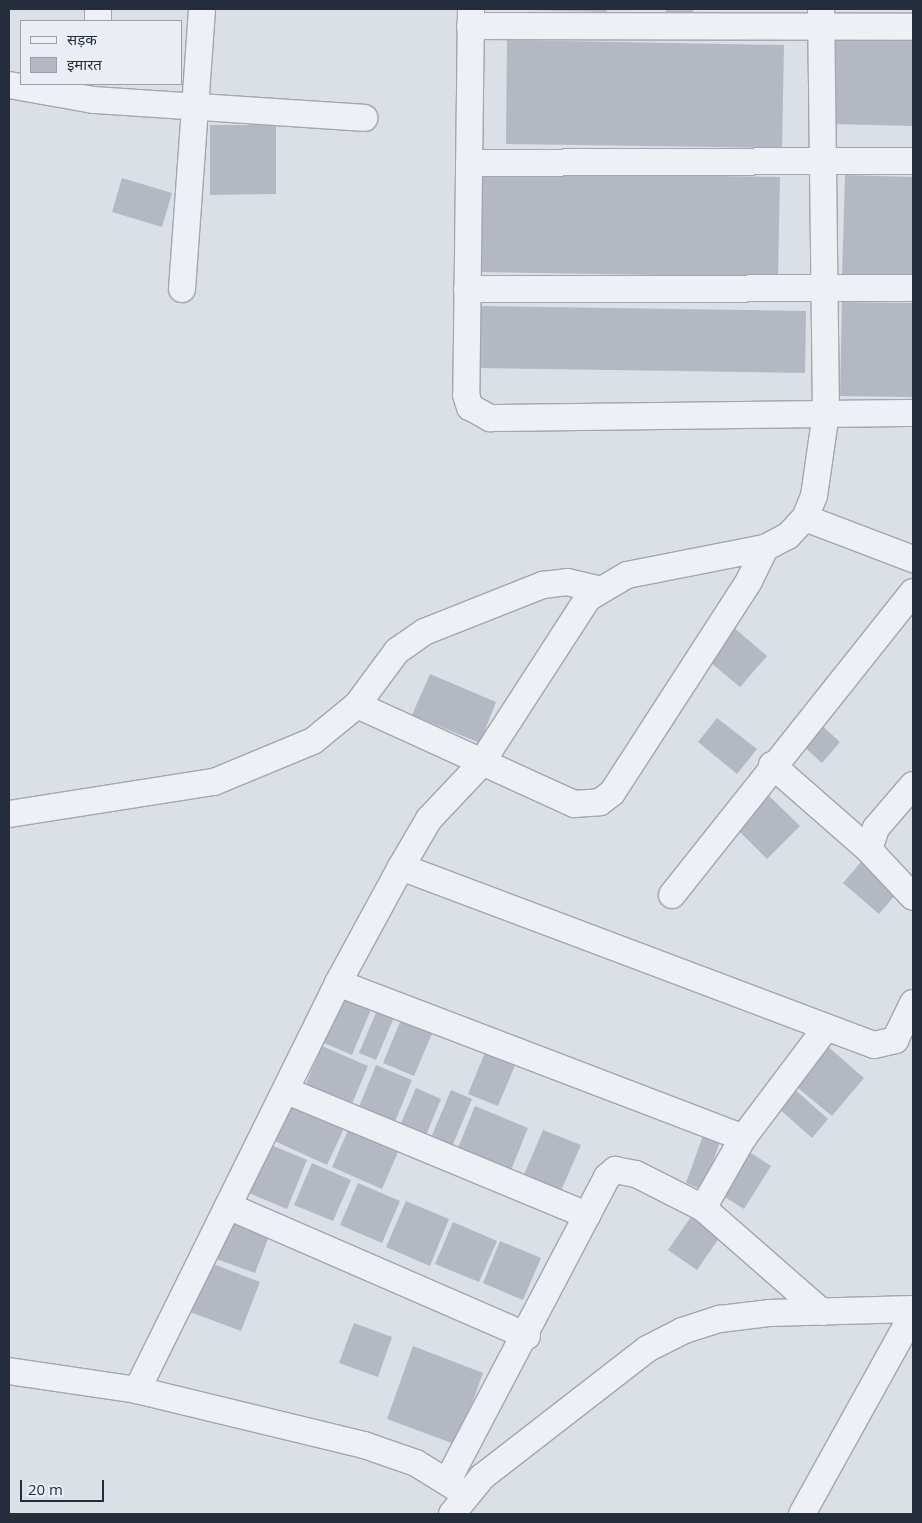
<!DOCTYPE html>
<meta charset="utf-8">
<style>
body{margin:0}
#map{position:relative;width:922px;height:1523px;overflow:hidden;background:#dbdfe6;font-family:"Open Sans","Noto Sans Devanagari",sans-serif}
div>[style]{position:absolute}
.building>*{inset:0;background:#b3b8c3}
.roads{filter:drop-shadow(1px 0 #a1a6b0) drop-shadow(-1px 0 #a1a6b0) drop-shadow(0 1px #a1a6b0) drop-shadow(0 -1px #a1a6b0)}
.minor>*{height:26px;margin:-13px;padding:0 13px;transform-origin:13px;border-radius:13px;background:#eef0f5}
span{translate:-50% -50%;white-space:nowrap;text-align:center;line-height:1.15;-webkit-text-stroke:4.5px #eaeef4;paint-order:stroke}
.frame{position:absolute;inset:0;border:10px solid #252d3d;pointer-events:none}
.legend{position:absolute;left:20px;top:20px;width:162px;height:65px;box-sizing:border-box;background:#eaeef4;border:1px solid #9ba1ab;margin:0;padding:6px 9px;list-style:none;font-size:15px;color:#252d3d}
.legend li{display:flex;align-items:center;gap:10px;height:25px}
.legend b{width:25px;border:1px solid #9ba1ab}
.scale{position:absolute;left:20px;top:1480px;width:84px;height:22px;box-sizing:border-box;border:2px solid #252d3d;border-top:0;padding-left:6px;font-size:15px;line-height:18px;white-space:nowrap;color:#252d3d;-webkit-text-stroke:4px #eaeef4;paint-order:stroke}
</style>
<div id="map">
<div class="building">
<div style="clip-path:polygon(493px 9px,607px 9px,607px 12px)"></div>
<div style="clip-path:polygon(666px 9px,693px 9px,693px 17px,665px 16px)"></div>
<div style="clip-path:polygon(836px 34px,913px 35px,913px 126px,834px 124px)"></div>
<div style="clip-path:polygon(507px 40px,784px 45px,782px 148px,506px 144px)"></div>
<div style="clip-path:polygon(210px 125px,276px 125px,276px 194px,210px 195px)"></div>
<div style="clip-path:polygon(480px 172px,780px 177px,778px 277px,478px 272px)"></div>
<div style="clip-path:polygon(845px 175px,913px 177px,913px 280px,842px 278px)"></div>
<div style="clip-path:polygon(122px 178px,172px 193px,162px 227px,112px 212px)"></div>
<div style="clip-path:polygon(842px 302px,913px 303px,913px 397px,840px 396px)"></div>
<div style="clip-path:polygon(481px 306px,806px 311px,805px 373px,480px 368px)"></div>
<div style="clip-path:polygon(732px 626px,767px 656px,740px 687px,705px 658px)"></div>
<div style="clip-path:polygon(430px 674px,496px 702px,480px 743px,412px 715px)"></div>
<div style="clip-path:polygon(717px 718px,757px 749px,737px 774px,698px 742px)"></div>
<div style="clip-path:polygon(818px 722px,840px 742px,822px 763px,800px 743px)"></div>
<div style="clip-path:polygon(764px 791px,800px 826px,767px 859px,732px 824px)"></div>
<div style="clip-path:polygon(861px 862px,897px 893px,879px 914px,843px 883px)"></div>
<div style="clip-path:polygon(346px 990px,374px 1002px,352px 1055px,324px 1043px)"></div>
<div style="clip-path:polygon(378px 1008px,395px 1015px,376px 1060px,359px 1053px)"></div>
<div style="clip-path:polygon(403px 1015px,434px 1029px,414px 1076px,383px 1063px)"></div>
<div style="clip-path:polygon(488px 1045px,518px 1058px,498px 1106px,468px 1094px)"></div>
<div style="clip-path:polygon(826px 1045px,864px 1078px,832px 1116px,793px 1084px)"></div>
<div style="clip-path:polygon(322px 1046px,368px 1066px,348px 1113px,302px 1093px)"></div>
<div style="clip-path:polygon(376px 1065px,412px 1080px,392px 1129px,356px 1114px)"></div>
<div style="clip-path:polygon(792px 1087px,828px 1119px,812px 1138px,776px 1106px)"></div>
<div style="clip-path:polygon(416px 1088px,441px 1099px,424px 1140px,398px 1130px)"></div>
<div style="clip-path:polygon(451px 1090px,472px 1099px,451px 1149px,430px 1140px)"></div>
<div style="clip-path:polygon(288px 1096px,346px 1124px,327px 1165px,268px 1138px)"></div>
<div style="clip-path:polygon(475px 1106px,528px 1128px,511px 1170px,458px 1148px)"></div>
<div style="clip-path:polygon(352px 1121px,402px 1143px,382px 1189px,332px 1167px)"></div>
<div style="clip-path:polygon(543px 1130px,581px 1145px,560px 1193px,523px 1177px)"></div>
<div style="clip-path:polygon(704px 1133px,721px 1139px,703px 1190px,686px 1183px)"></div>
<div style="clip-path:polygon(264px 1142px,307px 1160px,287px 1209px,244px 1191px)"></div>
<div style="clip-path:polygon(748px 1151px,771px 1166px,744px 1209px,720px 1194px)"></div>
<div style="clip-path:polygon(312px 1163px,351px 1180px,333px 1221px,294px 1205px)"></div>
<div style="clip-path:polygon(358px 1183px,400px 1201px,382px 1243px,340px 1225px)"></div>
<div style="clip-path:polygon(406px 1201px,449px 1219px,430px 1266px,386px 1247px)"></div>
<div style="clip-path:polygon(224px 1214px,271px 1231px,255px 1273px,208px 1256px)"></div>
<div style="clip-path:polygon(693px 1214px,722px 1234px,697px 1270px,668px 1250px)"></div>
<div style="clip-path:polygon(453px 1222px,497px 1241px,479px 1282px,435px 1264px)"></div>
<div style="clip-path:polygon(500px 1241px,541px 1258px,523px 1300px,483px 1283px)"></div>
<div style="clip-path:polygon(208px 1262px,260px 1282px,241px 1331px,190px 1312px)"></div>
<div style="clip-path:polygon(354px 1323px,392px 1337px,378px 1377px,339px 1363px)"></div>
<div style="clip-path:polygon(413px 1346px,483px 1373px,457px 1445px,387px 1419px)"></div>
</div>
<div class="roads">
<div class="minor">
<div style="left:471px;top:9px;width:386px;rotate:90.7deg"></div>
<div style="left:466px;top:395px;width:13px;rotate:72deg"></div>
<div style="left:470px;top:407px;width:23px;rotate:29deg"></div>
<div style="left:490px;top:418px;width:423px;rotate:-0.7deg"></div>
<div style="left:98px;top:21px;width:12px;rotate:-90deg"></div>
<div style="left:470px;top:26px;width:443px;rotate:0.1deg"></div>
<div style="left:9px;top:85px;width:86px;rotate:10deg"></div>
<div style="left:94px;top:100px;width:271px;rotate:3.8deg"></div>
<div style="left:469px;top:163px;width:444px;rotate:-0.3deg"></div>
<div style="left:182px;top:289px;width:281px;rotate:-85.9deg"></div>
<div style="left:467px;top:289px;width:446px;rotate:-0.1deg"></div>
<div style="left:805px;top:518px;width:116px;rotate:20.8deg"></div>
<div style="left:357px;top:705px;width:239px;rotate:24.5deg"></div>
<div style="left:574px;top:804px;width:26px;rotate:-4deg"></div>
<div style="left:600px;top:802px;width:15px;rotate:-37deg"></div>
<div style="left:612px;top:793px;width:252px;rotate:-57.1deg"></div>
<div style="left:749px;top:581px;width:37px;rotate:-64deg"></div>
<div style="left:772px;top:765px;width:129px;rotate:41.2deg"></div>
<div style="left:913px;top:785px;width:57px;rotate:130.7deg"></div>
<div style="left:876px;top:828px;width:23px;rotate:108deg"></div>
<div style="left:869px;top:850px;width:64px;rotate:46.9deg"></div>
<div style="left:9px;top:814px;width:207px;rotate:-8.9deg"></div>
<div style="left:214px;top:782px;width:107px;rotate:-22.5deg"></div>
<div style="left:313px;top:741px;width:57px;rotate:-39.3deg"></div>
<div style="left:357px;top:705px;width:67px;rotate:-53.5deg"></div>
<div style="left:397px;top:651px;width:33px;rotate:-35deg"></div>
<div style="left:424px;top:632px;width:128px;rotate:-21.6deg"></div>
<div style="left:543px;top:585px;width:24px;rotate:-7deg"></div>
<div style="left:567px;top:582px;width:32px;rotate:13deg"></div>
<div style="left:401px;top:867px;width:505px;rotate:20.62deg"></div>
<div style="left:874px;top:1045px;width:22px;rotate:-13deg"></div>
<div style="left:895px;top:1040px;width:41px;rotate:-64.1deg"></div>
<div style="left:672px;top:895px;width:387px;rotate:-51.5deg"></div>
<div style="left:338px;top:983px;width:434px;rotate:20.9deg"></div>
<div style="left:287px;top:1091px;width:325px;rotate:22.5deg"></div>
<div style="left:228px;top:1206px;width:326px;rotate:23.5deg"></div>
<div style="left:703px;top:1208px;width:81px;rotate:-60.3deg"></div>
<div style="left:743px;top:1138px;width:136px;rotate:-53deg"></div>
<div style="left:9px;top:1371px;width:129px;rotate:8.4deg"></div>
<div style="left:137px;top:1390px;width:234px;rotate:13.6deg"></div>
<div style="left:364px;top:1445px;width:55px;rotate:19.1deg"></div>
<div style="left:416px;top:1463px;width:53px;rotate:31.9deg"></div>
<div style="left:137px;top:1390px;width:454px;rotate:-63.7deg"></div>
<div style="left:338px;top:983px;width:132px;rotate:-61.5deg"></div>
<div style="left:401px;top:867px;width:56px;rotate:-59.7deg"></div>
<div style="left:429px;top:819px;width:74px;rotate:-46.6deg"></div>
<div style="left:480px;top:765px;width:199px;rotate:-57.1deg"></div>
<div style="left:588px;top:598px;width:45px;rotate:-30.5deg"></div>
<div style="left:627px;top:575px;width:141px;rotate:-11.1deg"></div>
<div style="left:765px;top:548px;width:26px;rotate:-28deg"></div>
<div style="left:788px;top:536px;width:25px;rotate:-47deg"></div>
<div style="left:805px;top:518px;width:24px;rotate:-68deg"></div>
<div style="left:814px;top:496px;width:84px;rotate:-81.8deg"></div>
<div style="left:826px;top:413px;width:404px;rotate:-90.7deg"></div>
<div style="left:448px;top:1480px;width:342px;rotate:-62.3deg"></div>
<div style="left:607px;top:1177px;width:11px;rotate:-41deg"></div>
<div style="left:615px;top:1170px;width:21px;rotate:11deg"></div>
<div style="left:636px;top:1174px;width:75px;rotate:26.9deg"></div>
<div style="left:703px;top:1208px;width:158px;rotate:41.2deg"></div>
<div style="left:452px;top:1514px;width:48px;rotate:-51deg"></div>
<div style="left:482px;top:1477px;width:209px;rotate:-37.8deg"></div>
<div style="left:647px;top:1349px;width:39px;rotate:-27deg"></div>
<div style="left:682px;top:1331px;width:40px;rotate:-18deg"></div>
<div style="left:720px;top:1319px;width:49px;rotate:-7deg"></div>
<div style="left:769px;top:1313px;width:144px;rotate:-1.6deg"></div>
<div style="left:802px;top:1514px;width:229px;rotate:-61deg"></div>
</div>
</div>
<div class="frame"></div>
<ul class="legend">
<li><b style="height:6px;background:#eef0f5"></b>सड़क</li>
<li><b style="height:14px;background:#b3b8c3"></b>इमारत</li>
</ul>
<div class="scale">20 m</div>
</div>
